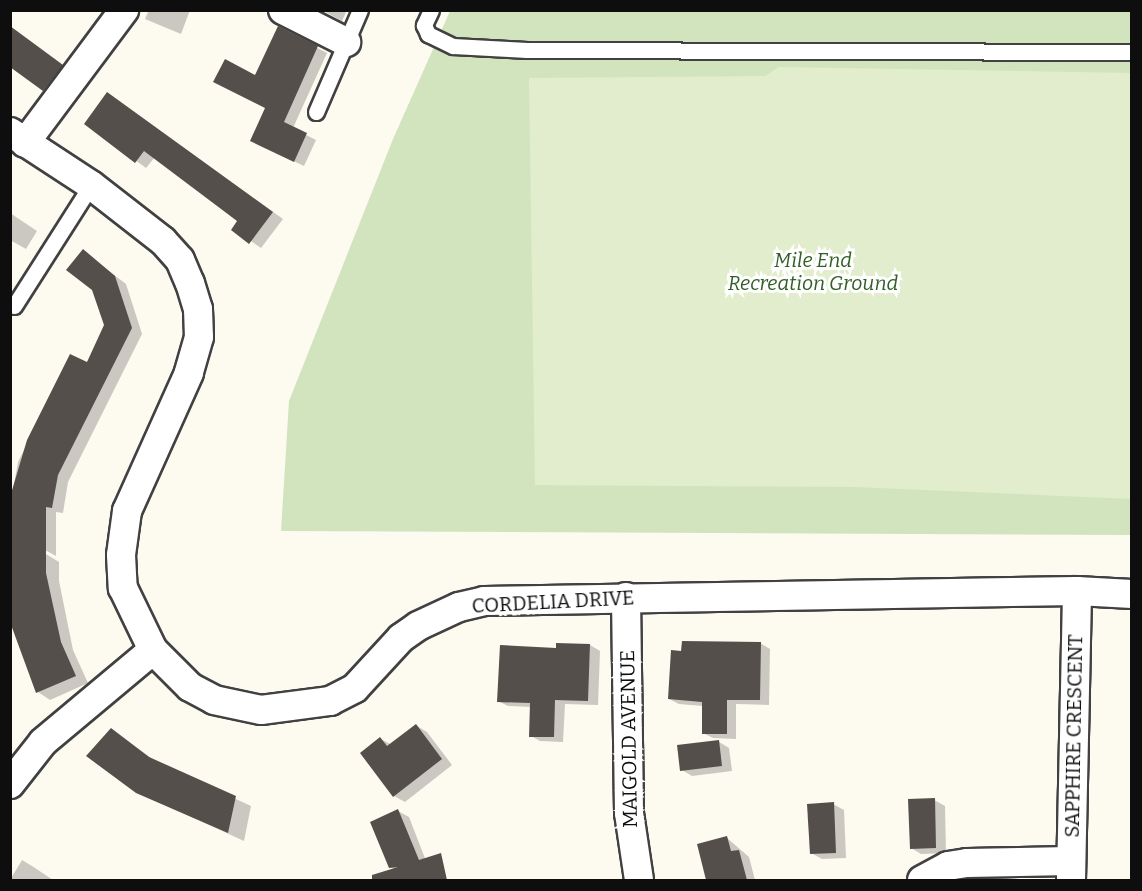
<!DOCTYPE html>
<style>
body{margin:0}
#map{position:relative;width:1142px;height:891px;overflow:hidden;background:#fdfaf0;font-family:Bitter,serif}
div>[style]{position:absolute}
.green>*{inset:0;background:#d2e4bd}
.pitch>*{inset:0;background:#e2edcd}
.shadow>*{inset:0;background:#0003}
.building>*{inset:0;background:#554f4b}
.roads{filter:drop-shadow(2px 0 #414141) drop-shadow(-2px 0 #414141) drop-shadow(0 2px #414141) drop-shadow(0 -2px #414141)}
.service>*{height:15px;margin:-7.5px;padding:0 7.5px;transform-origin:7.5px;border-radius:7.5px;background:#fff}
.minor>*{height:28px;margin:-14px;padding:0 14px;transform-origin:14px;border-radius:14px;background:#fff}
span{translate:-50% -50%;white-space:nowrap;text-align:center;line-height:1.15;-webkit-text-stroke:6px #fff;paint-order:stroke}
.park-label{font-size:20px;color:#315f25;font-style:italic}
.street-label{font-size:20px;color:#0e0e0e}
.frame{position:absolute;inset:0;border:12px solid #0e0e0e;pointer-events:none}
</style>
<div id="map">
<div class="green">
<div style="clip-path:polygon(450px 11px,1131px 11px,1131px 535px,281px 531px,289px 401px,393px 139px)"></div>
</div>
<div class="pitch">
<div style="clip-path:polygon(779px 67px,1131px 73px,1131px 499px,855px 487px,535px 485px,529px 78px,765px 76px)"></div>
</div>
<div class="shadow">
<div style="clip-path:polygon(149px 10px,190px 10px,181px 34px,145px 19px)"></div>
<div style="clip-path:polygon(322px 10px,347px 10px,342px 21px)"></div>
<div style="clip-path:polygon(10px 26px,72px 72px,54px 96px,10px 65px)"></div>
<div style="clip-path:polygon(281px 29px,327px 53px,293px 128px,316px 140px,304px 166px,261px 146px,267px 108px,256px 77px)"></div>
<div style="clip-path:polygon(124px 105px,283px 219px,261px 248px,233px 229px,239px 220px,155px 157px,146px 168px,100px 134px)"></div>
<div style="clip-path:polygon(10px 213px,37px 231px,26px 249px,10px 240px)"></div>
<div style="clip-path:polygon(83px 251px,126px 284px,142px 334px,68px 482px,63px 513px,56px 512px,56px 556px,10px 531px,10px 507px,18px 462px,71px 356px,87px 364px,105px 325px)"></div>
<div style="clip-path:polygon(46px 554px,59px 562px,59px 581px,73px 650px,88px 683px,50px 700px,38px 692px)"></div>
<div style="clip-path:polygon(760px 643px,770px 649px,769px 705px,736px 704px,736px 739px,713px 738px,703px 733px,703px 706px,679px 704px,669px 699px,683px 652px)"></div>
<div style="clip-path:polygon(557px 644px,590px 645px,600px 651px,598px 705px,565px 704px,563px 742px,540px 741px,531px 736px,532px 707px,508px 706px,498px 701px,557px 649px)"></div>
<div style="clip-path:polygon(417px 726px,427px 732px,452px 765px,405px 802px,394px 796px,381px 739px,392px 745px)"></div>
<div style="clip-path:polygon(111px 729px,158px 763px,251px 806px,244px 841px,137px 792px)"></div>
<div style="clip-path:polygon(719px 742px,729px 748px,732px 771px,692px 776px,682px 770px)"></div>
<div style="clip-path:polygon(934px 800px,945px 806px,946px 853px,921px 854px,911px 848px)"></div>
<div style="clip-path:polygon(833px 804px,844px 810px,846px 858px,822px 859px,811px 853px)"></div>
<div style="clip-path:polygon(398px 811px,409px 817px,433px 879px,404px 880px,400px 872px,390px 867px)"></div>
<div style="clip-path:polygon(727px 838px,749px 857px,755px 880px,707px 880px,698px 845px)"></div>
<div style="clip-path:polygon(22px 860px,32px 866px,53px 880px,10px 880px)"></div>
</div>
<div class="building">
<div style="clip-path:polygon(10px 26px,63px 65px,43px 91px,10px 67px)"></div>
<div style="clip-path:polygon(278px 26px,318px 46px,284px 122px,307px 133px,294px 162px,250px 141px,265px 108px,213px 82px,225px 59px,255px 75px)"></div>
<div style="clip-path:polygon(107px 92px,273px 212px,249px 244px,231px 230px,237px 221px,144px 151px,135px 163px,84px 124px)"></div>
<div style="clip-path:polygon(83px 249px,115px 276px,132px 328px,58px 475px,52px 508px,46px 507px,46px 573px,61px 642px,76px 676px,36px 693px,10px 622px,10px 497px,27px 440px,70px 354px,87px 362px,104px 325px,92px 290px,66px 270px)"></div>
<div style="clip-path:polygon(682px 641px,761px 642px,760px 700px,727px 700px,727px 734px,702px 734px,702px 702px,668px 699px,671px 650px,681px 651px)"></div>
<div style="clip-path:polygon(556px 643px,590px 644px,588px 701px,555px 700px,554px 737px,529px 737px,530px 703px,497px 702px,500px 645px,556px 648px)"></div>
<div style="clip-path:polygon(416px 724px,442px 759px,393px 797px,360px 753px,380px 737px,387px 746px)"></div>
<div style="clip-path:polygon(111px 728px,149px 757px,236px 796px,228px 833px,136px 793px,86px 756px)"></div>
<div style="clip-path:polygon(719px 740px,722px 766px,680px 771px,677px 745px)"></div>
<div style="clip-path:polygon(935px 798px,936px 848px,910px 849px,908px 799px)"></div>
<div style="clip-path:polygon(834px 802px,836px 853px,810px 854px,807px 804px)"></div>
<div style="clip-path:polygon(398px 809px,419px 860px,441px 853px,447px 880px,372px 880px,372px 875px,398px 867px,389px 868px,370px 822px)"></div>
<div style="clip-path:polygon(727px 836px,731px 851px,739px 850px,747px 880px,706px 880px,697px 844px)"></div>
</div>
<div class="roads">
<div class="service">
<div style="left:431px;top:10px;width:17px;rotate:115deg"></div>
<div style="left:424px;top:25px;width:10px;rotate:66deg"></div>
<div style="left:428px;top:34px;width:28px;rotate:26deg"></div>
<div style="left:453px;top:46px;width:74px;rotate:3.1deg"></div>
<div style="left:527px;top:50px;width:605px;rotate:0.19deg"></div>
<div style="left:316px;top:112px;width:111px;rotate:-66.7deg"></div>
<div style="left:14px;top:306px;width:143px;rotate:-57.5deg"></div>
</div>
<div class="minor">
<div style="left:283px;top:10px;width:71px;rotate:26.9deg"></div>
<div style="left:10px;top:132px;width:97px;rotate:33.2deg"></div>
<div style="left:91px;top:185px;width:91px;rotate:37.9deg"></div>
<div style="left:163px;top:241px;width:25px;rotate:48deg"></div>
<div style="left:180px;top:260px;width:25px;rotate:67deg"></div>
<div style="left:190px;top:283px;width:27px;rotate:73deg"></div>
<div style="left:198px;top:309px;width:28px;rotate:88deg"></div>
<div style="left:199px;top:337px;width:37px;rotate:106deg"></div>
<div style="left:189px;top:373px;width:151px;rotate:114.2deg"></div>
<div style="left:127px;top:511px;width:44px;rotate:97.8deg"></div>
<div style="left:121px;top:555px;width:33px;rotate:87deg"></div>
<div style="left:123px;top:588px;width:69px;rotate:64.2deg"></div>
<div style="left:153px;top:650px;width:52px;rotate:45deg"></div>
<div style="left:190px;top:687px;width:27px;rotate:28deg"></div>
<div style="left:214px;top:700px;width:48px;rotate:12deg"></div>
<div style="left:261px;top:710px;width:70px;rotate:-7.4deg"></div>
<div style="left:330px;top:701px;width:28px;rotate:-27deg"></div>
<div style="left:355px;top:688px;width:68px;rotate:-47.4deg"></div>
<div style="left:401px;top:638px;width:21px;rotate:-35deg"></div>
<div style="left:418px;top:626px;width:45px;rotate:-24.9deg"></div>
<div style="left:459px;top:607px;width:26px;rotate:-13deg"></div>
<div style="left:484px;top:601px;width:593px;rotate:-0.97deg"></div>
<div style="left:1077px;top:591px;width:55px;rotate:3.1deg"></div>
<div style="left:25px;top:143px;width:166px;rotate:-53.3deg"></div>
<div style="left:626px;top:597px;width:216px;rotate:89.2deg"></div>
<div style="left:629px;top:813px;width:68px;rotate:81.5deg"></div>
<div style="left:10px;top:784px;width:53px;rotate:-51.8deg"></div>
<div style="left:43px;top:742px;width:143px;rotate:-39.9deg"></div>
<div style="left:922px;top:880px;width:30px;rotate:-28deg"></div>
<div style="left:948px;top:866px;width:19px;rotate:-9deg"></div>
<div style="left:967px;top:863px;width:104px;rotate:-1.1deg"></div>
<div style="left:1071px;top:880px;width:289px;rotate:-88.8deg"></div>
</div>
</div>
<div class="park-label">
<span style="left:813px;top:272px">Mile End<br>Recreation Ground</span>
</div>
<div class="street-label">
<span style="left:553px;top:602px;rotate:-3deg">CORDELIA DRIVE</span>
<span style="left:1074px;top:736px;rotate:-89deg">SAPPHIRE CRESCENT</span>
<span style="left:629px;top:739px;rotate:-91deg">MAIGOLD AVENUE</span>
</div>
<div class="frame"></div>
</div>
